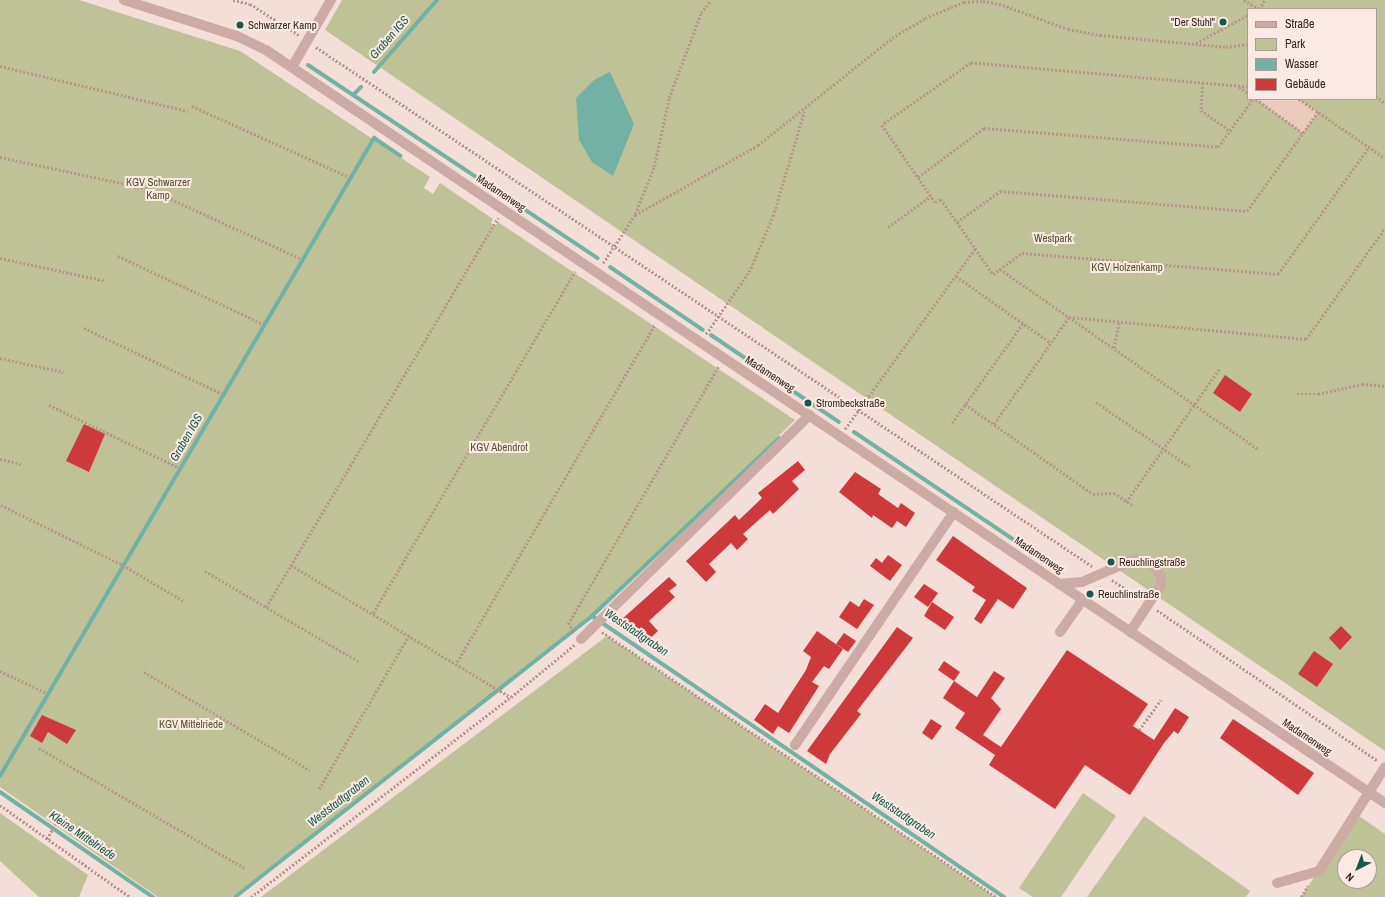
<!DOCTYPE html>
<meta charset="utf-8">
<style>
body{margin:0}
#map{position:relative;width:1385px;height:897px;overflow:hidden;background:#f3dfd7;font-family:"Archivo Narrow",sans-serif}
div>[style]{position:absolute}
.green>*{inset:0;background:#bec296}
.plaza>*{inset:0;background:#eccbbd}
.water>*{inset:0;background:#74b1a5}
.stream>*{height:4px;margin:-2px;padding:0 2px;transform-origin:2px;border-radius:2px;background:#74b1a5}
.building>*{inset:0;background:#ce3a3b}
.path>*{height:2.5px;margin-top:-1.25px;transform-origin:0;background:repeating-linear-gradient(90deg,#b7948d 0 2px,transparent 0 4px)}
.minor>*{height:10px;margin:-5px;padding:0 5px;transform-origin:5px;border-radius:5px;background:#cbaba3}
.dots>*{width:11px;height:11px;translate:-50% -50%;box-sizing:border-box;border:2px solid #faeae3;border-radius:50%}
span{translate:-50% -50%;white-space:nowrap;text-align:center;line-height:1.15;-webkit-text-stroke:4px #faeae3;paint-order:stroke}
.poi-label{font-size:11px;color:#352625}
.right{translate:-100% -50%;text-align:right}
.left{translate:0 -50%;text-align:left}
.park-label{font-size:11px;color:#505527}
.street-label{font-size:11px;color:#352625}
.water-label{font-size:12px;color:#18594d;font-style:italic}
.legend{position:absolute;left:1247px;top:8px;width:130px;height:92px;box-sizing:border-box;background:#faeae3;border:1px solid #ab9c97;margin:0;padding:5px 7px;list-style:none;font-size:12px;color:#352625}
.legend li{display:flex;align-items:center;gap:8px;height:20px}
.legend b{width:20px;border:1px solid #ab9c97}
.north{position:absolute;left:1337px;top:849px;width:40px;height:40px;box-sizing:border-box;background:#faeae3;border:1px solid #ab9c97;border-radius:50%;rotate:222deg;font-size:11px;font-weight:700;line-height:16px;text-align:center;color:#352625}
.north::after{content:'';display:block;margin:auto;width:14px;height:18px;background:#18594d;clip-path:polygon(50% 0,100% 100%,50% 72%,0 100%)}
</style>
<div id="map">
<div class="green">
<div style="clip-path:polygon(0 0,79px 0,240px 51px,430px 177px,424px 188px,433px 194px,440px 183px,493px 219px,491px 223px,495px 226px,498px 222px,795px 420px,574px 631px,232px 897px,158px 897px,0 787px)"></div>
<div style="clip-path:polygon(evenodd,342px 0,1385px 0,1385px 751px,325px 30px,342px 0,1248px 9px,1376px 9px,1376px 99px,1248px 99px,1248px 9px)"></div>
<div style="clip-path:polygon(607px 636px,995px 897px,261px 897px)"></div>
<div style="clip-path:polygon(1083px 793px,1116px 816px,1061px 897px,1033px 897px,1019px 888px)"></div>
<div style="clip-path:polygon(0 813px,88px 875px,79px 897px,39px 897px,0 861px)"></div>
<div style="clip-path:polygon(evenodd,1356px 814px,1385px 834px,1385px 897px,1301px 897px,1356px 814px,1345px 857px,1369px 857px,1369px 881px,1345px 881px,1345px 857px)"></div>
<div style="clip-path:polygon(1144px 816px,1250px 891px,1246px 897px,1087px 897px)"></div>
</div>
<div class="plaza">
<div style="clip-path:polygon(1256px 99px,1299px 99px,1318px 112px,1303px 133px)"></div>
</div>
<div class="water">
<div style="clip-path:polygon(610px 72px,634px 124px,613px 176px,592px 162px,579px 140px,576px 98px,594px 80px)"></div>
</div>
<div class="stream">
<div style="left:308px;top:65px;width:348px;rotate:33.7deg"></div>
<div style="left:374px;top:72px;width:96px;rotate:-48.8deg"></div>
<div style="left:354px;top:94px;width:10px;rotate:-45deg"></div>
<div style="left:610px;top:267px;width:112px;rotate:34.1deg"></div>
<div style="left:711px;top:335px;width:75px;rotate:34.1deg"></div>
<div style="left:784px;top:385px;width:66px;rotate:33.9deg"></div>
<div style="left:854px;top:432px;width:245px;rotate:34deg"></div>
<div style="left:592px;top:616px;width:258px;rotate:-43.6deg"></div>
<div style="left:0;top:776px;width:740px;rotate:-59.62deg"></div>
<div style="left:374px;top:138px;width:32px;rotate:34deg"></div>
<div style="left:0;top:792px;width:186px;rotate:34.5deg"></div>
<div style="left:235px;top:897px;width:454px;rotate:-38.2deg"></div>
<div style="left:592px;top:616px;width:499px;rotate:34.3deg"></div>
</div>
<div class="building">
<div style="clip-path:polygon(1225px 375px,1252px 394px,1240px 412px,1213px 393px)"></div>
<div style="clip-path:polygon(84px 424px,105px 434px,89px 472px,66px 461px)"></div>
<div style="clip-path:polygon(798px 461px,805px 470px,792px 481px,799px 489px,773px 514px,770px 510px,743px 534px,748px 539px,737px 550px,731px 543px,709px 564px,716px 572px,706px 582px,686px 561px,735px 515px,739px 520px,762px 498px,758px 493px)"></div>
<div style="clip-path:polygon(855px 472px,881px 489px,878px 494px,898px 508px,901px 503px,915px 513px,906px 527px,897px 521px,892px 528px,873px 515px,872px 518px,839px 492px)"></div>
<div style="clip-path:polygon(953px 536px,1027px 588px,1013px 609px,998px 599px,981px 624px,974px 619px,986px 600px,972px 591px,975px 587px,936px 560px)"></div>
<div style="clip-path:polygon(888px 555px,902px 565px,890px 581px,870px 566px,876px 558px,882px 563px)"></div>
<div style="clip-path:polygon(669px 577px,677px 585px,669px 591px,675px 597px,649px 621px,658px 631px,647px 641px,622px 619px)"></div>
<div style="clip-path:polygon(924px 584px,938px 593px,928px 607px,914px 597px)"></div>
<div style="clip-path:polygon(864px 599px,874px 605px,857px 629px,839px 617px,850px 601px,859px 607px)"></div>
<div style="clip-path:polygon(932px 602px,954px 617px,945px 630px,924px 616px)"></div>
<div style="clip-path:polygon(1341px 626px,1352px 637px,1340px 650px,1329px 638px)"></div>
<div style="clip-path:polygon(897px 627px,913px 638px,857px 711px,861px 714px,830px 754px,826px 764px,807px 751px)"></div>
<div style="clip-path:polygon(817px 631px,843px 649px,829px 669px,824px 666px,812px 682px,819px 686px,789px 733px,778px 726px,773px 734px,754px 720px,765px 704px,778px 713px,806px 670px,811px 657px,803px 651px)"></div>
<div style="clip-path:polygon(844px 633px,856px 641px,848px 652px,836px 644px)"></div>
<div style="clip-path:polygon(1067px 650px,1148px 704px,1133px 726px,1154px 740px,1175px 708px,1189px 717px,1178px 734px,1174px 731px,1164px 743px,1130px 795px,1085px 765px,1055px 809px,989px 765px,995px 755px,955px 728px,965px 713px,943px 698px,954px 681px,977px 697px,994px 671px,1005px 678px,991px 698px,1001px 709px,983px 735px,1001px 747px)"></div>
<div style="clip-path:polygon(1314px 651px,1333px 664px,1317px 687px,1298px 674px)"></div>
<div style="clip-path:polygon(944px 661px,960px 672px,954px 681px,938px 670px)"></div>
<div style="clip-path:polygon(42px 715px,76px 730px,67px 744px,48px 732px,42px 743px,30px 736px)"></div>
<div style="clip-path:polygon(931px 719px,942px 726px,932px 740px,922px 733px)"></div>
<div style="clip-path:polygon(1233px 719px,1314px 773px,1298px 795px,1220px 738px)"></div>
</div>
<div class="path">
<div style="left:233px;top:0;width:17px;rotate:13deg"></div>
<div style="left:250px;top:4px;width:58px;rotate:32.3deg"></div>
<div style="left:1244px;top:0;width:17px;rotate:31deg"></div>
<div style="left:1259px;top:9px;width:11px;rotate:-56deg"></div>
<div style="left:1196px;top:43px;width:59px;rotate:-28.3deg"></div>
<div style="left:316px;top:47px;width:934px;rotate:33.78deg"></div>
<div style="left:0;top:66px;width:193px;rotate:13.5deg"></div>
<div style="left:1203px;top:83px;width:27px;rotate:94deg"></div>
<div style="left:1201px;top:110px;width:36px;rotate:36deg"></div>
<div style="left:1239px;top:87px;width:11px;rotate:34deg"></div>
<div style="left:1248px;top:87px;width:278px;rotate:-175deg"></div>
<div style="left:971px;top:63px;width:108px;rotate:145.1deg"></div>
<div style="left:882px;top:125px;width:93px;rotate:55.5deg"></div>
<div style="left:935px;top:202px;width:7px;rotate:-27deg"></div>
<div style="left:941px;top:199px;width:91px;rotate:55.3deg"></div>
<div style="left:993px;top:274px;width:36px;rotate:-36deg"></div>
<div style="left:1022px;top:253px;width:257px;rotate:4.7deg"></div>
<div style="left:1278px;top:274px;width:156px;rotate:-54.4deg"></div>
<div style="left:1376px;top:96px;width:11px;rotate:38deg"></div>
<div style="left:1256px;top:99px;width:58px;rotate:35.9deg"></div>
<div style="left:1299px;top:99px;width:104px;rotate:34.5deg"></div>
<div style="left:192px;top:106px;width:170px;rotate:24.3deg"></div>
<div style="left:0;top:157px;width:152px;rotate:12.1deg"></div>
<div style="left:149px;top:189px;width:166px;rotate:24.6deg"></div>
<div style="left:918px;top:177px;width:82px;rotate:-36.6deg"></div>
<div style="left:984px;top:128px;width:235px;rotate:4.6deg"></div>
<div style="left:1218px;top:147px;width:59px;rotate:-53.9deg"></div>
<div style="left:635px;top:214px;width:51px;rotate:-68deg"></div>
<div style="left:654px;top:167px;width:71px;rotate:-77.7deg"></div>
<div style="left:669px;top:98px;width:91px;rotate:-69.4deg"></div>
<div style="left:701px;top:13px;width:16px;rotate:-52deg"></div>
<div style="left:957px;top:222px;width:53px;rotate:-35.8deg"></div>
<div style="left:1000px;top:191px;width:248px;rotate:4.6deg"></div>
<div style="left:1247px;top:211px;width:122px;rotate:-54.4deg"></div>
<div style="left:888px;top:227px;width:53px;rotate:-35.8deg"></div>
<div style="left:118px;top:256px;width:160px;rotate:25.1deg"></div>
<div style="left:0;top:258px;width:108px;rotate:12.2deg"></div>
<div style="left:603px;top:263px;width:58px;rotate:-56.3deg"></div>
<div style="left:635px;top:215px;width:142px;rotate:-29.6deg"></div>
<div style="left:758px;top:145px;width:171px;rotate:-38.6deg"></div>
<div style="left:892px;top:38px;width:39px;rotate:-31deg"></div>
<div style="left:925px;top:18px;width:42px;rotate:-22.3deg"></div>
<div style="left:964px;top:2px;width:19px;rotate:-3deg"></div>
<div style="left:983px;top:1px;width:20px;rotate:11deg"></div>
<div style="left:1003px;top:5px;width:69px;rotate:20.3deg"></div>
<div style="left:1068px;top:29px;width:33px;rotate:11deg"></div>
<div style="left:1100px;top:35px;width:127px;rotate:5.4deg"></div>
<div style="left:1226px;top:47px;width:22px;rotate:-8deg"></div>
<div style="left:1000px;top:269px;width:316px;rotate:34.9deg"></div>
<div style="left:956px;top:276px;width:116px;rotate:35.2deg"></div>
<div style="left:84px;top:328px;width:154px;rotate:25.4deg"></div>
<div style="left:706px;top:334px;width:75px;rotate:-55.3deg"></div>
<div style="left:749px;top:272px;width:61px;rotate:-66.8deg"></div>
<div style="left:773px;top:216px;width:109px;rotate:-73.4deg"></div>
<div style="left:1114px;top:348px;width:26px;rotate:-79deg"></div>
<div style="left:0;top:358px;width:65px;rotate:12.5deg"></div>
<div style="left:1297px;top:394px;width:21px"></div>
<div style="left:1318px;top:394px;width:45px;rotate:-12.8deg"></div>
<div style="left:1362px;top:384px;width:23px;rotate:5deg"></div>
<div style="left:1096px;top:402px;width:114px;rotate:34.7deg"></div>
<div style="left:965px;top:404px;width:156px;rotate:35.1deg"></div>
<div style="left:1093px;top:494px;width:21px;rotate:-3deg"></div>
<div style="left:1114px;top:493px;width:24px;rotate:33deg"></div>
<div style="left:49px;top:405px;width:145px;rotate:25.7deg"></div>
<div style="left:952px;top:423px;width:123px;rotate:-54.6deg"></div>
<div style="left:994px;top:424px;width:131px;rotate:-55deg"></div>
<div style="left:1069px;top:317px;width:238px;rotate:5.3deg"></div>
<div style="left:1306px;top:339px;width:136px;rotate:-54.6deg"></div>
<div style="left:845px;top:429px;width:222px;rotate:-54.2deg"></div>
<div style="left:0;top:459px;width:22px;rotate:13deg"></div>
<div style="left:1126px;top:502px;width:162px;rotate:-55deg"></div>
<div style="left:1px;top:505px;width:136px;rotate:26.2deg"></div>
<div style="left:123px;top:565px;width:72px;rotate:30.8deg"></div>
<div style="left:291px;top:565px;width:257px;rotate:31deg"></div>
<div style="left:205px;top:571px;width:178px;rotate:30.5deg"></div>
<div style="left:1112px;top:580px;width:33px;rotate:33deg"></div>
<div style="left:266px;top:607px;width:453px;rotate:-59.2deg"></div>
<div style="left:1157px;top:610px;width:268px;rotate:34.3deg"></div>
<div style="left:373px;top:613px;width:397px;rotate:-59.4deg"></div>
<div style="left:574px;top:631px;width:9px;rotate:-131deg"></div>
<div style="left:568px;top:624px;width:298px;rotate:-59.7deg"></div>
<div style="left:602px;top:632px;width:476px;rotate:33.9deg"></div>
<div style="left:457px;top:662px;width:392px;rotate:-59.6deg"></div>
<div style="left:0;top:671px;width:52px;rotate:25.1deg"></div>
<div style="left:144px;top:672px;width:193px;rotate:30.6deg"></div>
<div style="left:1139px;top:730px;width:37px;rotate:-54deg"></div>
<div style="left:39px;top:748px;width:238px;rotate:30.3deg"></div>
<div style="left:319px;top:789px;width:178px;rotate:-59.7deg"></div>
<div style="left:0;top:805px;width:159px;rotate:35.3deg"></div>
<div style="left:47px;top:839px;width:17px;rotate:-62deg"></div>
<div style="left:251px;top:897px;width:328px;rotate:-37.6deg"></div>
<div style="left:511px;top:697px;width:82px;rotate:-39.5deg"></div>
<div style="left:1301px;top:897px;width:13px;rotate:-58deg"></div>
</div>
<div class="minor">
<div style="left:124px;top:0;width:119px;rotate:17.7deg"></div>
<div style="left:237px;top:36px;width:32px;rotate:26deg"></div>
<div style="left:266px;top:50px;width:1349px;rotate:33.94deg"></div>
<div style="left:292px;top:67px;width:78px;rotate:-59.8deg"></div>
<div style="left:1059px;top:584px;width:23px;rotate:-5deg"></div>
<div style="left:1082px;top:582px;width:58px;rotate:-23.5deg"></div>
<div style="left:1135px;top:559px;width:19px;rotate:18deg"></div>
<div style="left:1153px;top:565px;width:14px;rotate:56deg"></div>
<div style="left:1161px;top:577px;width:8px;rotate:90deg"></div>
<div style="left:1161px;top:585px;width:56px;rotate:123.4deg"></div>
<div style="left:1060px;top:632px;width:39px;rotate:-55deg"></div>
<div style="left:581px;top:639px;width:320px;rotate:-44.4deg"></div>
<div style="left:795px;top:745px;width:282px;rotate:-55.7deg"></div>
<div style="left:1277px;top:883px;width:44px;rotate:-15.9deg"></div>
<div style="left:1319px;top:871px;width:123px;rotate:-57.6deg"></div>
</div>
<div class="dots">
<div style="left:1223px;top:22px;background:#18594d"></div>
<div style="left:240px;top:25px;background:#18594d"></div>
<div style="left:808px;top:403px;background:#18594d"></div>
<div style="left:1111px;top:562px;background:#18594d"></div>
<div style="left:1090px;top:594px;background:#18594d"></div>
</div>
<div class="poi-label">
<span class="right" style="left:1215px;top:22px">"Der Stuhl"</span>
<span class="left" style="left:248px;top:25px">Schwarzer Kamp</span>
<span class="left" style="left:816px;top:403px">Strombeckstraße</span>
<span class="left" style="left:1119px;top:562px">Reuchlingstraße</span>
<span class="left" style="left:1098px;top:594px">Reuchlinstraße</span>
</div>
<div class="park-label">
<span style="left:158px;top:189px">KGV Schwarzer<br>Kamp</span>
<span style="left:1053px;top:238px">Westpark</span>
<span style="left:1127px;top:267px">KGV Holzenkamp</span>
<span style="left:499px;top:447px">KGV Abendrot</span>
<span style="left:191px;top:724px">KGV Mittelriede</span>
</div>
<div class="street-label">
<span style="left:501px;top:193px;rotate:34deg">Madamenweg</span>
<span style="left:770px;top:374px;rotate:33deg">Madamenweg</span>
<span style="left:1039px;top:555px;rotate:34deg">Madamenweg</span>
<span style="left:1307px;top:737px;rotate:34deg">Madamenweg</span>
</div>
<div class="water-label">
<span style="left:390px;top:38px;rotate:-49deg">Graben IGS</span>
<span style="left:187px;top:438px;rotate:-60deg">Graben IGS</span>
<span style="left:636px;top:633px;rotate:34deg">Weststadtgraben</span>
<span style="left:339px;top:802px;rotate:-38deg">Weststadtgraben</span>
<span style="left:903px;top:816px;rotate:34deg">Weststadtgraben</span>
<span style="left:82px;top:836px;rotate:34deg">Kleine Mittelriede</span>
</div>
<ul class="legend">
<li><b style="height:5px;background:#cbaba3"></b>Straße</li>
<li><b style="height:11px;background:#bec296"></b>Park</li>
<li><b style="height:11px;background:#74b1a5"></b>Wasser</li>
<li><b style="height:11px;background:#ce3a3b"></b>Gebäude</li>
</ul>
<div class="north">N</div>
</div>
